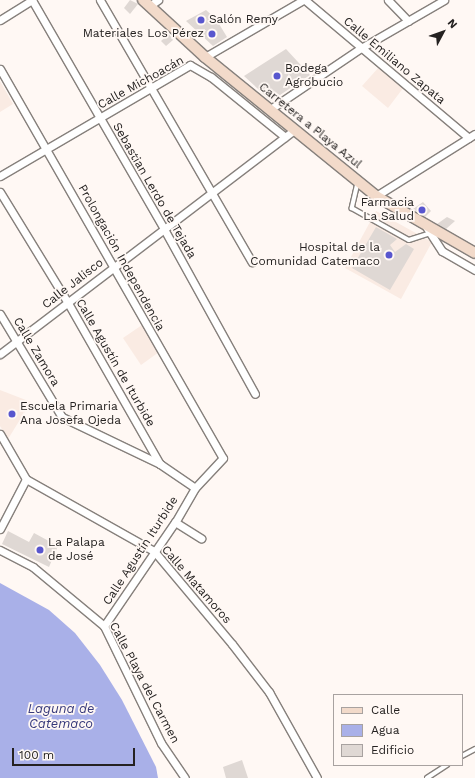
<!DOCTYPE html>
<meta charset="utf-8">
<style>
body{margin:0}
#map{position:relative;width:475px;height:778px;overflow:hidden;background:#fff8f4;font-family:"Work Sans",sans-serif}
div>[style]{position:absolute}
.built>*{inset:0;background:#faebe3}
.water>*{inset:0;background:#a9b0e8}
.building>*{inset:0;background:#dfd8d4}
.roads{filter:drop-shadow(1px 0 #86807c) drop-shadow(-1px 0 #86807c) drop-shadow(0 1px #86807c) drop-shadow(0 -1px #86807c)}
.lane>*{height:3.5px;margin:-1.75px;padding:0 1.75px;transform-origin:1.75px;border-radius:1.75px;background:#fff}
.street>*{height:7px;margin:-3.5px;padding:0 3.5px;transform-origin:3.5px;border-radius:3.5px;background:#fff}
.secondary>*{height:10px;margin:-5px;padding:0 5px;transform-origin:5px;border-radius:5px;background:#f2daca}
.dots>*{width:11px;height:11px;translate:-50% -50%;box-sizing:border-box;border:2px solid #fff8f4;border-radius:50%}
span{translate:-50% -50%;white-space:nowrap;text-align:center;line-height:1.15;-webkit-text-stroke:3.5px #fff8f4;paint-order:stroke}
.poi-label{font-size:12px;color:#252221}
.left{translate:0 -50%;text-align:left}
.right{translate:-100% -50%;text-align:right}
.street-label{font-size:12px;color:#252221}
.water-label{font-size:13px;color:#37397b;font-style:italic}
.legend{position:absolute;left:333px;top:694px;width:130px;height:72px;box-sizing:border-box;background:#fff8f4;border:1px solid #a8a2a0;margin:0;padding:5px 7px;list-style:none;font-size:12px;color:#252221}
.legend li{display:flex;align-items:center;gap:8px;height:20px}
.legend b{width:20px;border:1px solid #a8a2a0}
.north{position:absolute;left:423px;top:12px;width:40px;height:40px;-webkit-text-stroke:3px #fff8f4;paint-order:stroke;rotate:49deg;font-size:11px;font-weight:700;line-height:16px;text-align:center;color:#252221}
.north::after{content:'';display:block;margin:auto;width:14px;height:18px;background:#252221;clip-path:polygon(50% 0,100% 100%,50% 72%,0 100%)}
.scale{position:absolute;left:12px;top:748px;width:123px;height:18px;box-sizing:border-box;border:2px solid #252221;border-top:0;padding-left:5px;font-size:12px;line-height:14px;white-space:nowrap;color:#252221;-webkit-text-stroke:3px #fff8f4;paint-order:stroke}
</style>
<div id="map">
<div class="built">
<div style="clip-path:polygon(379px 67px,404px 87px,388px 108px,362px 86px)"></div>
<div style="clip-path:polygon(0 81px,13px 104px,0 112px)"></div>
<div style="clip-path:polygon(376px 211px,432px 242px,401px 299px,345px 268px)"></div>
<div style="clip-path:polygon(142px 325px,159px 352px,141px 365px,123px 338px)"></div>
<div style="clip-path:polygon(0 390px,31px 402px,8px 439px,0 426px)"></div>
</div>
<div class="water">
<div style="clip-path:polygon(0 583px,49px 610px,75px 633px,100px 665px,122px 700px,156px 767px,158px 778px,0 778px)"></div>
</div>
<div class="building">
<div style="clip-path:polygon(130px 0,138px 4px,130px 14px,124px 8px)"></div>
<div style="clip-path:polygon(206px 10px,216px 19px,227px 37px,213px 46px,186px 21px)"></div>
<div style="clip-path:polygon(169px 34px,173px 40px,166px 46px,161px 41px)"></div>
<div style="clip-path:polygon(286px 49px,310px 75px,271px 101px,244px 76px)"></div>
<div style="clip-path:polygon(423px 202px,431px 211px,425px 217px,413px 209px)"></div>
<div style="clip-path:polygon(447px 217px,455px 221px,446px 229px,437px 224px)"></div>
<div style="clip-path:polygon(376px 227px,397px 239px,390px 245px,395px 252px,406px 244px,414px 249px,390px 290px,352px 268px)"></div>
<div style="clip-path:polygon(8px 531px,29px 542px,34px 533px,58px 546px,49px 567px,2px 544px)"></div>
<div style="clip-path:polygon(242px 760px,248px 778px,226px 778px,223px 767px)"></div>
</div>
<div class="roads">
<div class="lane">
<div style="left:358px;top:183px;width:26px;rotate:103deg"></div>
<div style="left:352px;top:208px;width:65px;rotate:29.3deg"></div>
<div style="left:409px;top:240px;width:22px;rotate:-18deg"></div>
<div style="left:462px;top:756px;width:15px;rotate:-28deg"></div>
<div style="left:427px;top:778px;width:24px;rotate:-33deg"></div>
</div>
<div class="street">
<div style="left:32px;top:0;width:264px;rotate:60deg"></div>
<div style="left:164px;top:229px;width:188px;rotate:61.1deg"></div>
<div style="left:100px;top:0;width:303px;rotate:59.9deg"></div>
<div style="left:305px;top:0;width:214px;rotate:40.1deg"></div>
<div style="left:388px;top:0;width:29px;rotate:46deg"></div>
<div style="left:149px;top:6px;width:11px;rotate:-34deg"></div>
<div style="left:0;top:20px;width:38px;rotate:-32deg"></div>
<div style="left:205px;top:57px;width:113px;rotate:-30.2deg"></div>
<div style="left:0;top:69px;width:448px;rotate:60.2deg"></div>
<div style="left:223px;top:458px;width:41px;rotate:133deg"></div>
<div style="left:195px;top:488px;width:39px;rotate:120deg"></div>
<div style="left:175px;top:522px;width:126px;rotate:124.3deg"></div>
<div style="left:269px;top:110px;width:111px;rotate:-34deg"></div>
<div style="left:361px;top:48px;width:96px;rotate:-30deg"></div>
<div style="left:0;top:176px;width:220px;rotate:-30.3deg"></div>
<div style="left:190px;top:65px;width:24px;rotate:30deg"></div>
<div style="left:211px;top:77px;width:95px;rotate:39deg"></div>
<div style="left:0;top:192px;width:130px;rotate:58.5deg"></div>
<div style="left:68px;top:303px;width:185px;rotate:60.3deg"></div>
<div style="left:376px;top:196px;width:117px;rotate:-32.1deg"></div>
<div style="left:425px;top:225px;width:31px;rotate:57deg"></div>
<div style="left:442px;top:251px;width:38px;rotate:30deg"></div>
<div style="left:0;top:314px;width:120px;rotate:59deg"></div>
<div style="left:62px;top:417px;width:109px;rotate:25.6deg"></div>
<div style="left:160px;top:464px;width:42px;rotate:34.4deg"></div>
<div style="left:0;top:354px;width:370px;rotate:-37.3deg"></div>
<div style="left:0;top:434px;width:52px;rotate:60deg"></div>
<div style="left:26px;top:479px;width:147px;rotate:29.4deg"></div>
<div style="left:154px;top:551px;width:121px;rotate:50deg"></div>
<div style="left:232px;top:644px;width:61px;rotate:52.4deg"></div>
<div style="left:269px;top:692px;width:98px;rotate:60.8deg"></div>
<div style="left:175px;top:522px;width:31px;rotate:32deg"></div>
<div style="left:0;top:529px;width:56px;rotate:-62.5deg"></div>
<div style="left:0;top:550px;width:37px;rotate:27deg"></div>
<div style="left:33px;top:567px;width:92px;rotate:39.7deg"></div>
<div style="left:104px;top:626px;width:130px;rotate:64deg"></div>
<div style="left:161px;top:743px;width:42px;rotate:55.6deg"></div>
</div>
<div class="secondary">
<div style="left:143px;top:0;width:84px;rotate:42.6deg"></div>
<div style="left:205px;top:57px;width:220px;rotate:39.1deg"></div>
<div style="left:376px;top:196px;width:114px;rotate:29.9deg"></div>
</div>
</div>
<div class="dots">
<div style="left:201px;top:20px;background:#5856ce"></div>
<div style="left:212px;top:34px;background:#5856ce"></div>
<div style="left:277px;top:76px;background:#5856ce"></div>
<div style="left:422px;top:210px;background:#5856ce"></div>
<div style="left:389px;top:255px;background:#5856ce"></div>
<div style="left:12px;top:414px;background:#5856ce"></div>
<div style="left:40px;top:550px;background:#5856ce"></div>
</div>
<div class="poi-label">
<span class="left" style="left:209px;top:20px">Salón Remy</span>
<span class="right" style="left:204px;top:34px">Materiales Los Pérez</span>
<span class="left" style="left:285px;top:76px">Bodega<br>Agrobucio</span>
<span class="right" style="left:414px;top:210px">Farmacia<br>La Salud</span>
<span class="right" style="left:380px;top:255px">Hospital de la<br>Comunidad Catemaco</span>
<span class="left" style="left:20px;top:414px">Escuela Primaria<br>Ana Josefa Ojeda</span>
<span class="left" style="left:48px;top:550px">La Palapa<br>de José</span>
</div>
<div class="street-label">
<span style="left:394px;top:61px;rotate:40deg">Calle Emiliano Zapata</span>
<span style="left:141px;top:83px;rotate:-29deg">Calle Michoacán</span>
<span style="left:310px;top:126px;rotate:39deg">Carretera a Playa Azul</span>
<span style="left:154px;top:191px;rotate:60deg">Sebastian Lerdo de Tejada</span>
<span style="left:121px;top:258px;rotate:61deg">Prolongación Independencia</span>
<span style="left:73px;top:284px;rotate:-38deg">Calle Jalisco</span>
<span style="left:36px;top:352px;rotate:59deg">Calle Zamora</span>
<span style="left:115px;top:363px;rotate:60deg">Calle Agustín de Iturbide</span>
<span style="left:141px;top:551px;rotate:-57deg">Calle Agustín Iturbide</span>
<span style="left:196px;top:585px;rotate:49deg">Calle Matamoros</span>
<span style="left:144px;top:683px;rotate:62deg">Calle Playa del Carmen</span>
</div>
<div class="water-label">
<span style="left:61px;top:717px">Laguna de<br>Catemaco</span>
</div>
<ul class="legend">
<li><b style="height:5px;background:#f2daca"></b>Calle</li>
<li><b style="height:11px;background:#a9b0e8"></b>Agua</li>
<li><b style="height:11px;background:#dfd8d4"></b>Edificio</li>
</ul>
<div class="north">N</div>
<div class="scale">100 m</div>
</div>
